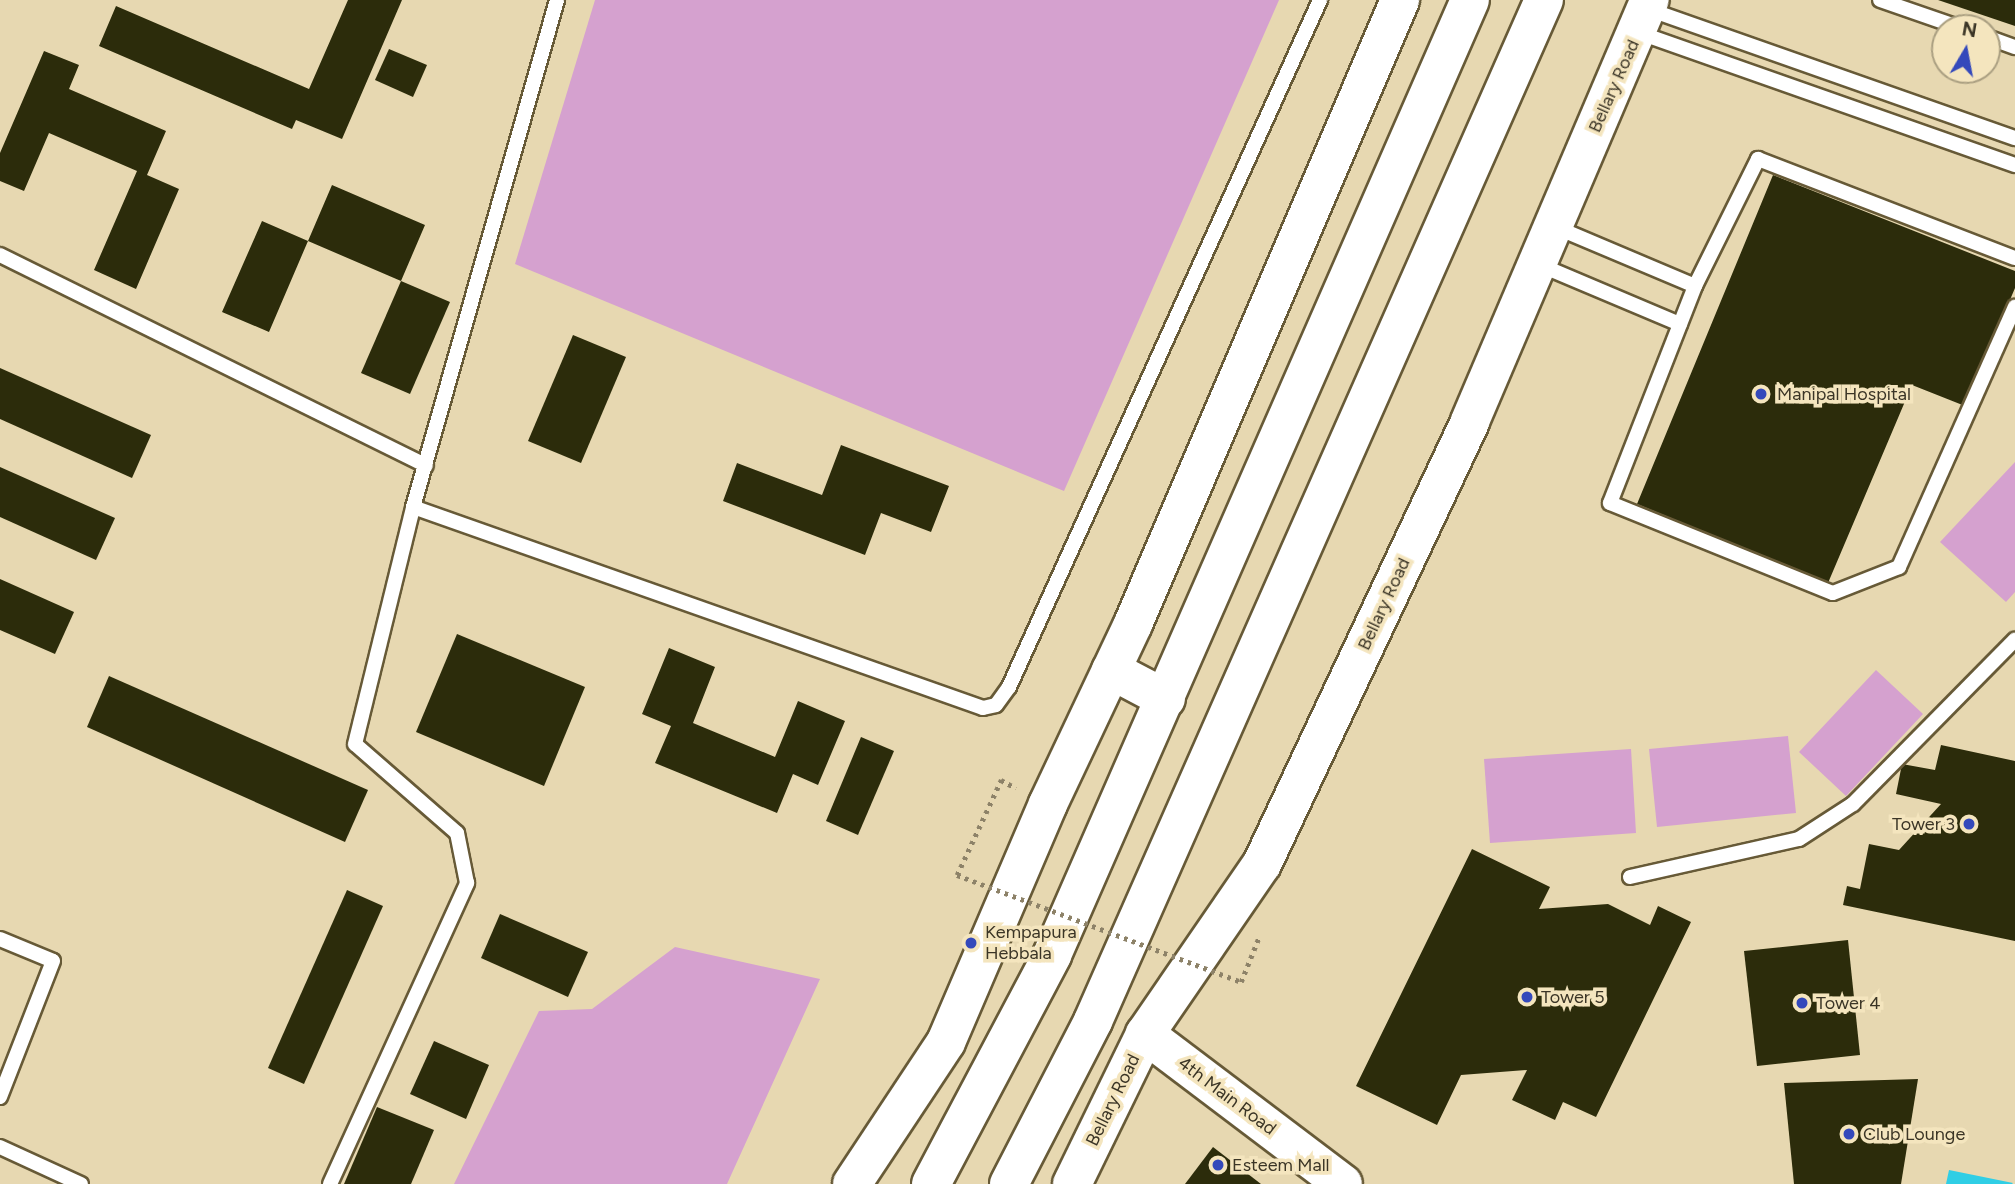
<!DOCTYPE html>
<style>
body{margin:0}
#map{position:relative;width:2015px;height:1184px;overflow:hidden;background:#e7d8b1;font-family:Figtree,sans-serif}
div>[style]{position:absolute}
.green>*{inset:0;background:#d5a1cf}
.water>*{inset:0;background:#30cee5}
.building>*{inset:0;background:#2c2c0b}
.path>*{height:4.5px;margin-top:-2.25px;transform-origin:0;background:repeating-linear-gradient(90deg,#8d8268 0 3.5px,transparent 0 8.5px)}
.roads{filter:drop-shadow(2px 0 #675a37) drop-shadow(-2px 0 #675a37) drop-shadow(0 2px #675a37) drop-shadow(0 -2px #675a37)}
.lane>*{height:14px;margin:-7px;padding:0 7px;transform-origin:7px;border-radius:7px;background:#fff}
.secondary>*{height:38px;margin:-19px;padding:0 19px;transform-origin:19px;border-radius:19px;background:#fff}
.highway>*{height:38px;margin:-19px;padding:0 19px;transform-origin:19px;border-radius:19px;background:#fff}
.path-bridge>*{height:4.5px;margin-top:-2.25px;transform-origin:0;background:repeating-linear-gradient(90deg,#8d8268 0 3.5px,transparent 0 8.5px)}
.dots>*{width:19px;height:19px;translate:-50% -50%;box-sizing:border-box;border:4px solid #f4e5be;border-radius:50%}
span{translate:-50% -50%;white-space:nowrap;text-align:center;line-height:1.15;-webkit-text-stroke:7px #f4e5be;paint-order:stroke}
.street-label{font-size:18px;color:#3b3526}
.poi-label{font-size:18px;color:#3b3526}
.left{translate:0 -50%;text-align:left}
.right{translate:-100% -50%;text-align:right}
.north{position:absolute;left:1931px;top:14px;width:70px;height:70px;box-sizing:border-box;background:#f4e5be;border:2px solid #aa9f81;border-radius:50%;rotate:10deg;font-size:19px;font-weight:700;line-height:28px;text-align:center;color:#3b3526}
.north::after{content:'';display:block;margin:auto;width:24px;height:32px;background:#3449bb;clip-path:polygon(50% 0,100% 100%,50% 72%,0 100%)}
</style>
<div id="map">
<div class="green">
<div style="clip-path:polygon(595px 0,1279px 0,1064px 491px,515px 264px)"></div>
<div style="clip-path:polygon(2015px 462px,2015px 592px,2006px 602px,1940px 542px)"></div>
<div style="clip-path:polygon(1876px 670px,1923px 714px,1846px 796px,1799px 752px)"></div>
<div style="clip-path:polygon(1788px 736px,1796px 813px,1657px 827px,1649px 749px)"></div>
<div style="clip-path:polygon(1631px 749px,1636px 833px,1490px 843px,1484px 759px)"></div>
<div style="clip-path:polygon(675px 947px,820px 979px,727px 1184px,454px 1184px,539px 1011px,592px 1009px)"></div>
</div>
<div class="water">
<div style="clip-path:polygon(1949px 1170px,2013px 1183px,2012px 1184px,1946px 1184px)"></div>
</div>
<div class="building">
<div style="clip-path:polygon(348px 0,402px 0,342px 139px,296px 120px,292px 129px,99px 46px,116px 6px,309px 89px)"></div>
<div style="clip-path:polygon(1938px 0,2015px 0,2015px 26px)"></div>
<div style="clip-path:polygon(389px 49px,427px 65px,413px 97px,375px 80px)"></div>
<div style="clip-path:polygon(44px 51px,79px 65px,69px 89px,166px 131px,147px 175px,179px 189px,136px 289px,94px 270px,137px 171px,49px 133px,24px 191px,0 181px,0 153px)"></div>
<div style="clip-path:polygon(1773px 175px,2015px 271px,2015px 288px,1965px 406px,1912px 385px,1828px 583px,1637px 504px)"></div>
<div style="clip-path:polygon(332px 185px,425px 225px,401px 281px,308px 241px,269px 332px,222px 312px,262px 221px,308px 241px)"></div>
<div style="clip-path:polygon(401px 281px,450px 302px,410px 394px,361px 373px)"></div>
<div style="clip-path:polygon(573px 335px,626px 357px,581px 463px,528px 441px)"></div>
<div style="clip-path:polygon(0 368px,151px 435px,132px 478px,0 419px)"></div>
<div style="clip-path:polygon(841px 445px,949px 486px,931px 532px,881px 513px,865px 555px,723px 501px,737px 463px,822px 495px)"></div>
<div style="clip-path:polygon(0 467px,115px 518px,96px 560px,0 517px)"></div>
<div style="clip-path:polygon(0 579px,74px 612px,55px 654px,0 630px)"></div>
<div style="clip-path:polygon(457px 634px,585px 687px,544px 786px,416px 732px)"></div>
<div style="clip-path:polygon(669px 648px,715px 667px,693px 723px,775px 757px,798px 701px,845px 721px,818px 785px,793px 774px,777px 813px,655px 763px,671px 726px,642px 714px)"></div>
<div style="clip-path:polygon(109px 676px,368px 790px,345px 842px,87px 727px)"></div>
<div style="clip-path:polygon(861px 737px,894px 751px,858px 835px,826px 821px)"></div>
<div style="clip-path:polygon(1941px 745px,2015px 761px,2015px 941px,1843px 905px,1847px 886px,1860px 889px,1869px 844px,1899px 850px,1941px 804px,1896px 794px,1902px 764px,1935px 770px)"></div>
<div style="clip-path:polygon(1472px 849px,1550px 887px,1539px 909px,1608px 904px,1650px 925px,1658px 906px,1691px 922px,1596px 1117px,1563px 1102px,1555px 1120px,1512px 1100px,1527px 1070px,1461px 1075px,1437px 1125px,1356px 1086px)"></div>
<div style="clip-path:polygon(347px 890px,383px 906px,304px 1084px,268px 1068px)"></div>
<div style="clip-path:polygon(500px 914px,588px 952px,568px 997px,481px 958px)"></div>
<div style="clip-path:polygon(1848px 940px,1860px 1055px,1757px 1066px,1744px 951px)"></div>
<div style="clip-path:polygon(434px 1041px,489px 1065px,466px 1119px,410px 1094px)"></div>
<div style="clip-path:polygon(1918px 1079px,1901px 1184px,1794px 1184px,1784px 1083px)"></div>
<div style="clip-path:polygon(377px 1107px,434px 1130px,411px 1184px,344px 1184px)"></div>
<div style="clip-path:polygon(1213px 1147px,1261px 1184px,1185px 1184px)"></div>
</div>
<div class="path">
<div style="left:957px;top:875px;width:105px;rotate:-65.1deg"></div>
<div style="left:1001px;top:780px;width:17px;rotate:28deg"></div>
<div style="left:1241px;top:982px;width:48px;rotate:-68.2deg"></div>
</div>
<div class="roads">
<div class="lane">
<div style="left:1880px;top:0;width:86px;rotate:19.1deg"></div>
<div style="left:1648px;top:9px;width:389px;rotate:19.4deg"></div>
<div style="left:1637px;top:32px;width:401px;rotate:19.4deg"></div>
<div style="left:1987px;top:37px;width:30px;rotate:20deg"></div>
<div style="left:1553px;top:226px;width:154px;rotate:22.9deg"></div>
<div style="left:1695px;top:286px;width:142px;rotate:-63.6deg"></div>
<div style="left:1758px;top:159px;width:275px;rotate:21.1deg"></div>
<div style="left:0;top:255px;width:475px;rotate:26.3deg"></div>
<div style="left:1540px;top:265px;width:152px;rotate:22.9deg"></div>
<div style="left:1695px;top:286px;width:233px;rotate:111.4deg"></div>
<div style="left:1610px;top:503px;width:240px;rotate:22deg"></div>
<div style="left:1833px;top:593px;width:71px;rotate:-21.5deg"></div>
<div style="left:1899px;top:567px;width:285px;rotate:-66deg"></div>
<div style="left:413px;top:507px;width:604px;rotate:19.42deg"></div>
<div style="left:983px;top:708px;width:13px;rotate:-13deg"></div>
<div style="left:996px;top:705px;width:22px;rotate:-54deg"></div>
<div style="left:1009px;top:687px;width:754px;rotate:-65.64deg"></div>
<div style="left:1630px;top:877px;width:173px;rotate:-12.7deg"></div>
<div style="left:1799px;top:839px;width:64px;rotate:-32.9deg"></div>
<div style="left:1853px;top:804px;width:231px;rotate:-45.4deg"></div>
<div style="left:0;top:939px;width:57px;rotate:22.5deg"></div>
<div style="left:53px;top:961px;width:146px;rotate:111.3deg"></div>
<div style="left:0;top:1147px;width:89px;rotate:24.6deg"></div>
<div style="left:330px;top:1184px;width:331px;rotate:-65.5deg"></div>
<div style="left:467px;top:883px;width:51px;rotate:-101.3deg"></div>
<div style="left:457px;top:833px;width:135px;rotate:-138.9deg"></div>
<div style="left:355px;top:744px;width:244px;rotate:-76.2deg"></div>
<div style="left:413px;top:507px;width:527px;rotate:-74.14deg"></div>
</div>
<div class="secondary">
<div style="left:1145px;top:1034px;width:248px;rotate:37.1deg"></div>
<div style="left:852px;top:1184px;width:170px;rotate:-56.5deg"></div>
<div style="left:946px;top:1042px;width:259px;rotate:-66.8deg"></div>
<div style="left:1048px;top:804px;width:199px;rotate:-64.7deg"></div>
<div style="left:1133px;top:624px;width:679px;rotate:-66.83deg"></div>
</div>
<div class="highway">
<div style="left:1111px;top:670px;width:62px;rotate:27.8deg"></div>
<div style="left:931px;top:1184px;width:259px;rotate:-62.1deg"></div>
<div style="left:1052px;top:955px;width:1042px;rotate:-66.36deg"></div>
<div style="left:1009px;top:1184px;width:183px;rotate:-62.7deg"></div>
<div style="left:1093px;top:1021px;width:1116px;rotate:-66.17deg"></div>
<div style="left:1072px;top:1184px;width:167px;rotate:-64deg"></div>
<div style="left:1145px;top:1034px;width:206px;rotate:-55.5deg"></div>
<div style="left:1262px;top:864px;width:489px;rotate:-64.8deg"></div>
<div style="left:1470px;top:421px;width:458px;rotate:-66.9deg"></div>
</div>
</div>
<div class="path-bridge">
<div style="left:957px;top:875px;width:303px;rotate:20.6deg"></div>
</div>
<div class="dots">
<div style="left:1761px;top:394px;background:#3449bb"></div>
<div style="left:1969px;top:824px;background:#3449bb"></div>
<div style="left:971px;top:943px;background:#3449bb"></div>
<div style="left:1527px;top:997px;background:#3449bb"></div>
<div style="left:1802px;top:1003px;background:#3449bb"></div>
<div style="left:1849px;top:1134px;background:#3449bb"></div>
<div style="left:1218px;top:1165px;background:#3449bb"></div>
</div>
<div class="street-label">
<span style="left:1614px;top:86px;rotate:-66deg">Bellary Road</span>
<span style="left:1384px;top:604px;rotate:-65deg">Bellary Road</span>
<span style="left:1227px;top:1096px;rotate:37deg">4th Main Road</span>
<span style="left:1113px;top:1100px;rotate:-64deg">Bellary Road</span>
</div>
<div class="poi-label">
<span class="left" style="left:1777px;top:394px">Manipal Hospital</span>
<span class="right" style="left:1955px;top:824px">Tower 3</span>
<span class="left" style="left:985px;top:943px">Kempapura<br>Hebbala</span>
<span class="left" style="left:1541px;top:997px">Tower 5</span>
<span class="left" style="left:1816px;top:1003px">Tower 4</span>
<span class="left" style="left:1863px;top:1134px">Club Lounge</span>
<span class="left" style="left:1232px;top:1165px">Esteem Mall</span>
</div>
<div class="north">N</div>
</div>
